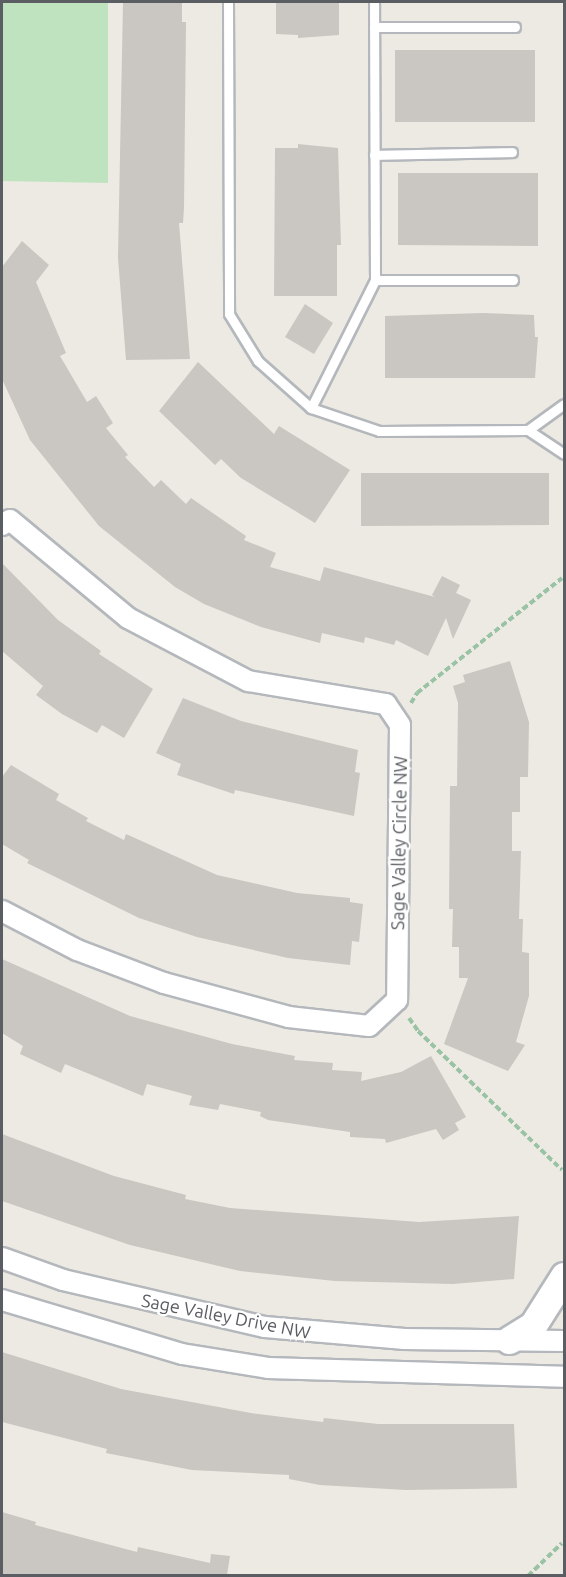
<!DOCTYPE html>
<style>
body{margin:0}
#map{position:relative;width:566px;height:1577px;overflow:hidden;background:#eceae2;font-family:Ubuntu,sans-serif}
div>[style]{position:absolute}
.green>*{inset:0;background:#c0e3bf}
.building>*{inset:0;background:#cac6c1}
.path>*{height:4px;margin-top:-2px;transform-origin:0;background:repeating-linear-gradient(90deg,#99c3a4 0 6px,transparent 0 9px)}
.roads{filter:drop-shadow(2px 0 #b4b8bc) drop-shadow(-2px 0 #b4b8bc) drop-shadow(0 2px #b4b8bc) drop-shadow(0 -2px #b4b8bc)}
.service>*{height:9px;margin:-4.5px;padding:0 4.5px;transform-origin:4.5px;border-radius:4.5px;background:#fff}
.minor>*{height:20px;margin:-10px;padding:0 10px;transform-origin:10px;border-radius:10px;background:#fff}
.secondary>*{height:27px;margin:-13.5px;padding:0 13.5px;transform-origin:13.5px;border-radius:13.5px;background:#fff}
span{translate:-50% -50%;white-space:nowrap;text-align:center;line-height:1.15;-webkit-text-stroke:4.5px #fff;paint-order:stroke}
.street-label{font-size:18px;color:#5a5e62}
.frame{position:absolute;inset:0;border:3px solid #5a5e62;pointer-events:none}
</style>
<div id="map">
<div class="green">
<div style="clip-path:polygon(2px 2px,108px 2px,108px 183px,2px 181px)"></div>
</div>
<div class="building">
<div style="clip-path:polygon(123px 2px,182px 2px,182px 22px,186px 22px,184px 208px,183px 223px,179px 223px,190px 359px,126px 360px,118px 258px)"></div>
<div style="clip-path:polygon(276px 2px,339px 2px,339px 35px,298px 38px,298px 35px,276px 34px)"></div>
<div style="clip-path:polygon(395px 50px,535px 50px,535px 122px,395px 122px)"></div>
<div style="clip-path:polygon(298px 144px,338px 148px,341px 245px,337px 245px,337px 296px,274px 296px,275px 148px,298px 148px)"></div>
<div style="clip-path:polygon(398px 173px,538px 173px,538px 246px,398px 245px)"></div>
<div style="clip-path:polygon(22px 241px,49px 265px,36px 282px,66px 353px,60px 356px,87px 402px,96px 396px,113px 423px,106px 428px,128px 455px,125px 457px,154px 487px,161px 480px,186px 504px,191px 498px,246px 536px,244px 540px,276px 553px,270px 567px,320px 581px,324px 567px,435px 597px,432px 595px,442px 576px,460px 585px,456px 593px,471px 600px,453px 639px,446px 618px,428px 656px,396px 640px,394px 645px,365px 637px,364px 643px,322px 633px,320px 643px,261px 627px,204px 604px,175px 587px,99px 526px,30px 440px,2px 379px,2px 267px)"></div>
<div style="clip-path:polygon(305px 304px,333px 323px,314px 354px,285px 337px)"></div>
<div style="clip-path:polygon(483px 313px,534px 315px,535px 337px,538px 337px,535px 378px,385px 378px,385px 316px)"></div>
<div style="clip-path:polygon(198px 362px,274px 434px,279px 426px,350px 470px,315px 523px,241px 478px,221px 459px,215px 465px,159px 411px)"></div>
<div style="clip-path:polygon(361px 473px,549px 473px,549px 525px,361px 526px)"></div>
<div style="clip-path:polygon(2px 563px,58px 620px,101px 651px,99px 654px,153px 689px,124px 738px,102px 725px,97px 733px,62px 714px,36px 695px,43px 686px,2px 651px)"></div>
<div style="clip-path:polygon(510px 661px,529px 722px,528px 777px,520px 777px,520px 812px,512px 812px,512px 851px,521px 851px,519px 919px,523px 919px,522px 952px,529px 953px,529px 996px,516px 1042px,525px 1045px,508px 1071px,444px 1044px,468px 978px,459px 978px,459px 947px,452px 947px,453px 909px,449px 909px,450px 786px,457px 786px,458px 703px,453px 686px,465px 682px,463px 675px)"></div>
<div style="clip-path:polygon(183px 698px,241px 721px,358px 750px,355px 772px,360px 773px,354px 816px,235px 790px,234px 794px,177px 775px,181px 764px,156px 753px)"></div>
<div style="clip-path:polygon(11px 765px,59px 794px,56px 800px,88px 818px,86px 821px,124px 840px,126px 834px,217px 875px,297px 893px,350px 898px,350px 902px,363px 904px,359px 942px,352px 941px,350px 965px,288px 958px,197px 937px,139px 918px,27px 863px,29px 860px,2px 844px,2px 777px)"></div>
<div style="clip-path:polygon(2px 959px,130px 1016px,232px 1044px,295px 1056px,294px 1060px,333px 1063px,332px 1070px,362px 1072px,361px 1081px,401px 1072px,431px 1056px,466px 1117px,455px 1123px,459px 1130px,443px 1140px,436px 1129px,386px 1143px,385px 1139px,350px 1137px,350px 1132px,268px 1120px,260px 1116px,261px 1112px,220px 1104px,218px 1110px,189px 1105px,192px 1096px,147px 1084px,143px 1096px,65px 1064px,61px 1073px,20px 1054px,23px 1046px,2px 1033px)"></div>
<div style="clip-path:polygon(2px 1134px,114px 1176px,186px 1195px,185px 1199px,230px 1208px,419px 1222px,519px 1216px,514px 1279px,453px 1284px,335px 1281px,240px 1271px,130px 1245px,2px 1201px)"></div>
<div style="clip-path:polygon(2px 1352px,121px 1389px,251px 1413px,323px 1422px,324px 1418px,378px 1424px,514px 1424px,517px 1488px,406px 1490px,320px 1485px,289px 1479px,289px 1475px,192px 1470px,106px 1453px,107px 1449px,2px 1422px)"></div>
<div style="clip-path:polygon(2px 1512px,36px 1522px,35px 1525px,137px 1552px,138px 1547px,210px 1563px,211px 1554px,230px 1556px,227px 1575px,2px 1575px)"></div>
</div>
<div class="path">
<div style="left:411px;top:703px;width:12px;rotate:-59deg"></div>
<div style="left:417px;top:693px;width:185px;rotate:-38.4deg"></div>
<div style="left:409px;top:1018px;width:16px;rotate:55deg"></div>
<div style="left:418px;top:1031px;width:200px;rotate:44deg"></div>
<div style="left:528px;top:1576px;width:47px;rotate:-44.1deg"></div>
</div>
<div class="roads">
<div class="service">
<div style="left:228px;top:2px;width:312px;rotate:89.8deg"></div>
<div style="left:229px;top:314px;width:55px;rotate:58.3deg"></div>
<div style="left:258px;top:361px;width:71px;rotate:41.6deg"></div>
<div style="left:311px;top:408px;width:72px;rotate:18.7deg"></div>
<div style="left:379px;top:431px;width:149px;rotate:-0.4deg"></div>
<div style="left:528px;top:430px;width:44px;rotate:-35.8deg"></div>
<div style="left:374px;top:27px;width:141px"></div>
<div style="left:374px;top:155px;width:138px;rotate:-1.2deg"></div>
<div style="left:375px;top:280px;width:138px"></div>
<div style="left:311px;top:408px;width:143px;rotate:-63.4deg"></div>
<div style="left:375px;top:280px;width:278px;rotate:-90.2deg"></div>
<div style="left:528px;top:430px;width:43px;rotate:33.7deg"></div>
</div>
<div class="minor">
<div style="left:2px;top:525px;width:9px;rotate:-32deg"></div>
<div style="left:10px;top:520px;width:153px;rotate:39.7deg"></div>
<div style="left:128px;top:618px;width:136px;rotate:27.7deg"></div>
<div style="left:248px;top:681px;width:140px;rotate:9.5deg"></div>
<div style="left:386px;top:704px;width:25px;rotate:56deg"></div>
<div style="left:400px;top:725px;width:275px;rotate:90.6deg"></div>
<div style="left:397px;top:1000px;width:38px;rotate:137deg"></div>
<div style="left:369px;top:1026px;width:81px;rotate:-173.6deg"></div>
<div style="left:289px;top:1017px;width:130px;rotate:-164.8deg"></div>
<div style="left:164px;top:983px;width:93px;rotate:-159.2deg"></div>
<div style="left:77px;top:950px;width:85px;rotate:-152.5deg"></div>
<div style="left:2px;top:1258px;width:65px;rotate:19.8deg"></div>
<div style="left:63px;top:1280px;width:207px;rotate:13.1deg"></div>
<div style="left:265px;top:1327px;width:140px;rotate:4.9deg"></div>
<div style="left:404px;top:1339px;width:160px;rotate:0.7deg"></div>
<div style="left:2px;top:1300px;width:188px;rotate:16.7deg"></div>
<div style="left:182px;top:1354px;width:87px;rotate:9.2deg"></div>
<div style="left:268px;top:1368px;width:296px;rotate:1.7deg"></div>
</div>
<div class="secondary">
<div style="left:509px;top:1340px;width:28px;rotate:-32deg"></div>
<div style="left:533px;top:1325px;width:58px;rotate:-57.7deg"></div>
</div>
</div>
<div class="street-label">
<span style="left:399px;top:843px;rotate:-89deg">Sage Valley Circle NW</span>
<span style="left:226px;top:1316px;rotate:11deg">Sage Valley Drive NW</span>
</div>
<div class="frame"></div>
</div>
